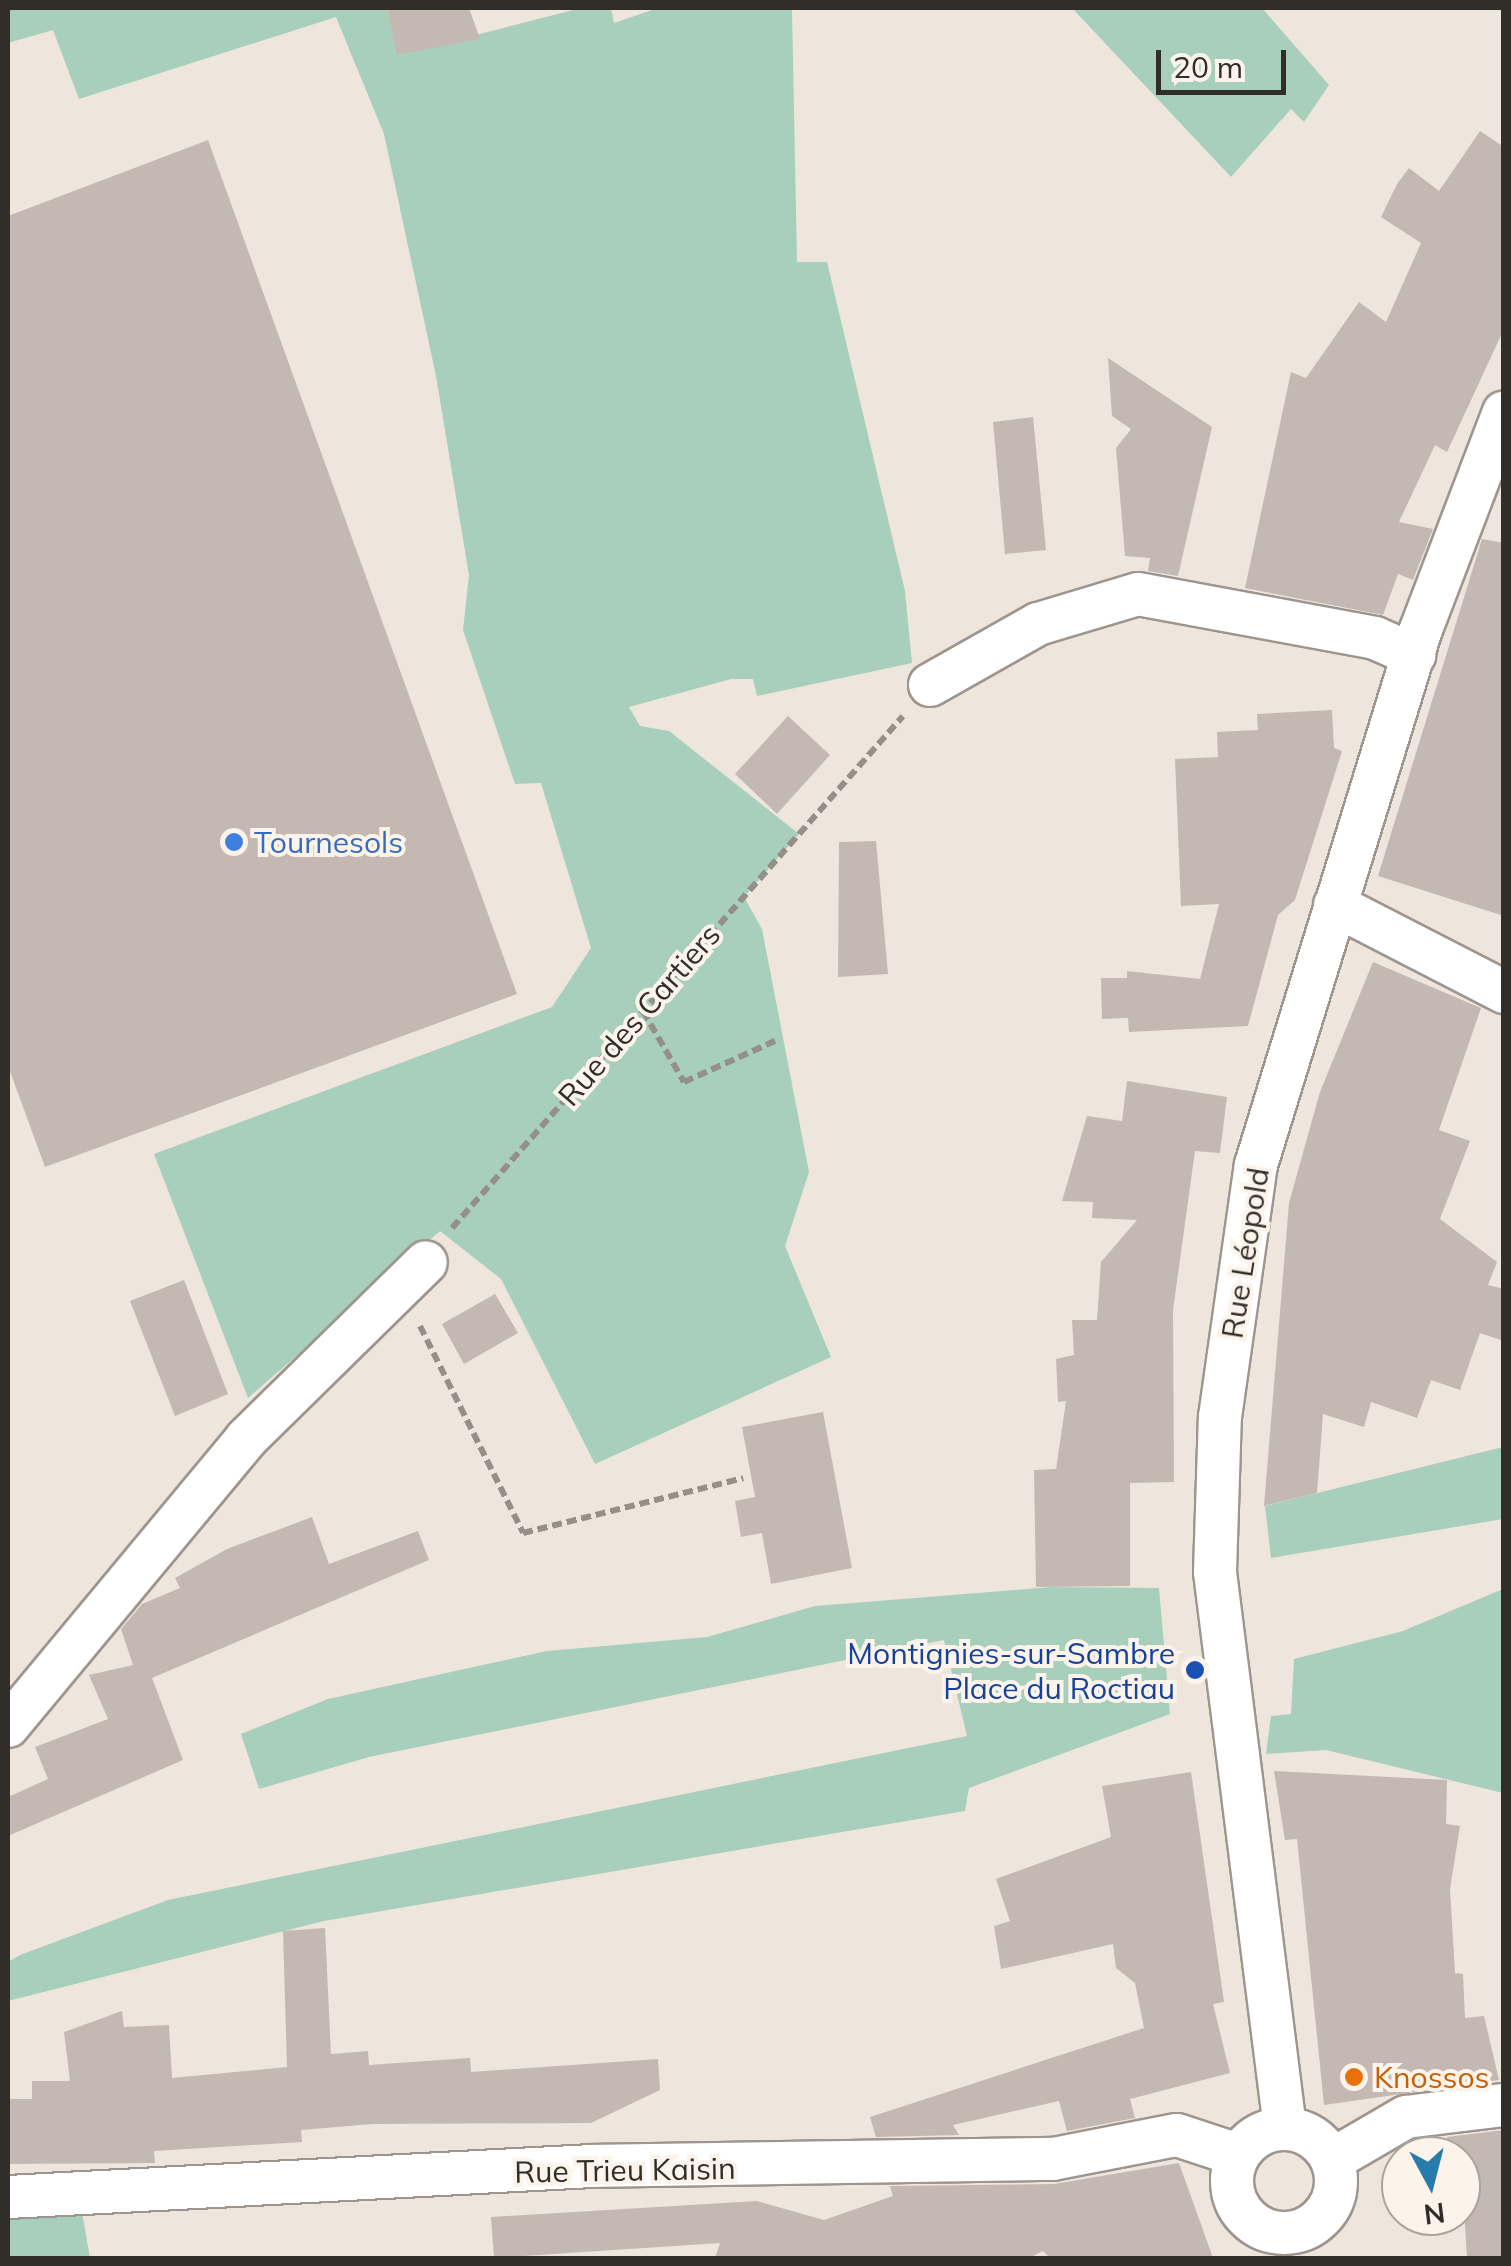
<!DOCTYPE html>
<meta charset="utf-8">
<style>
body{margin:0}
#map{position:relative;width:1511px;height:2266px;overflow:hidden;background:#eee6dd;font-family:Mulish,sans-serif}
div>[style]{position:absolute}
.green>*{inset:0;background:#a8cebc}
.building>*{inset:0;background:#c3b8b2}
.path>*{height:6px;margin-top:-3px;transform-origin:0;background:repeating-linear-gradient(90deg,#948f88 0 10px,transparent 0 15px)}
.roads{filter:drop-shadow(2px 0 #9d958e) drop-shadow(-2px 0 #9d958e) drop-shadow(0 2px #9d958e) drop-shadow(0 -2px #9d958e)}
.minor>*{height:42px;margin:-21px;padding:0 21px;transform-origin:21px;border-radius:21px;background:#fff}
.minor>.ring{margin:-21px;padding:0;box-sizing:content-box;background:none;border:42px solid #fff;border-radius:50%}
.dots>*{width:28px;height:28px;translate:-50% -50%;box-sizing:border-box;border:5px solid #fcf3eb;border-radius:50%}
span{translate:-50% -50%;white-space:nowrap;text-align:center;line-height:1.15;-webkit-text-stroke:8px #fcf3eb;paint-order:stroke}
.shop-label{font-size:30px;color:#366cbe}
.left{translate:0 -50%;text-align:left}
.street-label{font-size:30px;color:#312e2a}
.transit-label{font-size:30px;color:#164399}
.right{translate:-100% -50%;text-align:right}
.food-label{font-size:30px;color:#c56008}
.frame{position:absolute;inset:0;border:10px solid #312e2a;pointer-events:none}
.north{position:absolute;left:1381px;top:2136px;width:100px;height:100px;box-sizing:border-box;background:#fcf3eb;border:2px solid #aba49e;border-radius:50%;rotate:173deg;font-size:28px;font-weight:700;line-height:40px;text-align:center;color:#312e2a}
.north::after{content:'';display:block;margin:auto;width:35px;height:45px;background:#277cac;clip-path:polygon(50% 0,100% 100%,50% 72%,0 100%)}
.scale{position:absolute;left:1156px;top:50px;width:130px;height:45px;box-sizing:border-box;border:5px solid #312e2a;border-top:0;padding-left:12px;font-size:30px;line-height:35px;white-space:nowrap;color:#312e2a;-webkit-text-stroke:8px #fcf3eb;paint-order:stroke}
</style>
<div id="map">
<div class="green">
<div style="clip-path:polygon(8px 8px,387px 8px,398px 55px,581px 8px,611px 8px,614px 23px,658px 8px,792px 8px,797px 262px,827px 262px,905px 591px,912px 663px,757px 696px,753px 679px,731px 679px,629px 707px,640px 726px,669px 731px,799px 834px,744px 897px,762px 929px,809px 1172px,785px 1246px,831px 1357px,595px 1464px,501px 1279px,440px 1231px,248px 1398px,154px 1154px,552px 1007px,591px 948px,541px 783px,515px 784px,463px 630px,469px 575px,436px 376px,384px 134px,336px 17px,79px 99px,53px 30px,8px 43px)"></div>
<div style="clip-path:polygon(1072px 8px,1262px 8px,1329px 85px,1304px 122px,1291px 109px,1231px 177px)"></div>
<div style="clip-path:polygon(1503px 1447px,1503px 1519px,1271px 1558px,1265px 1506px)"></div>
<div style="clip-path:polygon(1052px 1587px,1159px 1588px,1170px 1714px,969px 1788px,965px 1811px,324px 1921px,8px 2001px,8px 1962px,20px 1955px,168px 1900px,967px 1736px,944px 1640px,369px 1757px,259px 1789px,241px 1734px,328px 1699px,547px 1651px,707px 1637px,815px 1606px)"></div>
<div style="clip-path:polygon(1503px 1589px,1503px 1793px,1326px 1750px,1266px 1754px,1271px 1716px,1291px 1714px,1294px 1659px,1403px 1631px)"></div>
<div style="clip-path:polygon(82px 2212px,90px 2258px,8px 2258px,8px 2217px)"></div>
</div>
<div class="building">
<div style="clip-path:polygon(387px 8px,469px 8px,480px 39px,397px 55px)"></div>
<div style="clip-path:polygon(1480px 131px,1504px 147px,1504px 329px,1447px 452px,1435px 445px,1399px 522px,1433px 529px,1413px 580px,1398px 574px,1383px 615px,1245px 588px,1291px 372px,1306px 378px,1359px 302px,1386px 322px,1421px 243px,1381px 217px,1397px 184px,1409px 168px,1439px 191px)"></div>
<div style="clip-path:polygon(208px 140px,517px 994px,45px 1167px,8px 1066px,8px 216px)"></div>
<div style="clip-path:polygon(1108px 358px,1212px 427px,1178px 576px,1148px 571px,1150px 558px,1125px 556px,1116px 448px,1131px 429px,1112px 416px)"></div>
<div style="clip-path:polygon(1033px 417px,1046px 550px,1005px 554px,993px 422px)"></div>
<div style="clip-path:polygon(1482px 539px,1504px 543px,1504px 916px,1378px 876px)"></div>
<div style="clip-path:polygon(1332px 710px,1334px 748px,1342px 751px,1295px 900px,1278px 915px,1248px 1026px,1129px 1032px,1128px 1018px,1102px 1019px,1101px 978px,1127px 978px,1127px 971px,1200px 979px,1219px 904px,1181px 906px,1175px 759px,1218px 757px,1217px 732px,1258px 730px,1257px 714px)"></div>
<div style="clip-path:polygon(788px 716px,830px 755px,777px 814px,735px 774px)"></div>
<div style="clip-path:polygon(876px 841px,888px 974px,838px 977px,839px 842px)"></div>
<div style="clip-path:polygon(1373px 962px,1481px 1008px,1439px 1130px,1470px 1141px,1440px 1219px,1497px 1262px,1488px 1285px,1504px 1289px,1504px 1341px,1480px 1333px,1460px 1390px,1431px 1380px,1417px 1418px,1371px 1402px,1364px 1427px,1323px 1414px,1317px 1493px,1264px 1506px,1289px 1203px,1320px 1092px)"></div>
<div style="clip-path:polygon(1127px 1081px,1227px 1097px,1220px 1153px,1195px 1151px,1173px 1310px,1174px 1482px,1130px 1483px,1130px 1586px,1036px 1587px,1034px 1470px,1056px 1469px,1066px 1401px,1058px 1402px,1056px 1359px,1074px 1355px,1072px 1320px,1097px 1320px,1101px 1262px,1137px 1220px,1092px 1218px,1093px 1202px,1062px 1201px,1087px 1116px,1122px 1121px)"></div>
<div style="clip-path:polygon(184px 1280px,228px 1394px,175px 1416px,130px 1301px)"></div>
<div style="clip-path:polygon(495px 1294px,518px 1333px,464px 1364px,442px 1324px)"></div>
<div style="clip-path:polygon(823px 1412px,852px 1568px,771px 1584px,762px 1533px,741px 1537px,735px 1501px,755px 1497px,742px 1427px)"></div>
<div style="clip-path:polygon(312px 1517px,329px 1564px,418px 1531px,429px 1560px,152px 1678px,183px 1760px,8px 1836px,8px 1797px,48px 1779px,35px 1747px,108px 1719px,89px 1675px,133px 1665px,121px 1629px,142px 1604px,180px 1588px,175px 1578px,227px 1549px)"></div>
<div style="clip-path:polygon(1274px 1771px,1447px 1780px,1446px 1824px,1460px 1826px,1450px 1889px,1455px 1973px,1463px 1974px,1465px 2018px,1484px 2016px,1499px 2080px,1324px 2105px,1297px 1839px,1285px 1840px)"></div>
<div style="clip-path:polygon(1191px 1772px,1224px 2002px,1213px 2004px,1230px 2073px,1130px 2099px,1135px 2118px,1067px 2131px,1059px 2101px,953px 2125px,959px 2135px,876px 2137px,870px 2117px,1144px 2028px,1135px 1983px,1116px 1968px,1113px 1944px,1001px 1969px,994px 1926px,1010px 1921px,996px 1879px,1111px 1837px,1102px 1786px)"></div>
<div style="clip-path:polygon(325px 1928px,331px 2054px,368px 2051px,369px 2065px,470px 2058px,471px 2072px,658px 2059px,660px 2090px,591px 2123px,373px 2124px,301px 2130px,302px 2142px,154px 2151px,155px 2163px,8px 2164px,8px 2099px,32px 2099px,32px 2081px,70px 2081px,64px 2032px,122px 2011px,124px 2027px,169px 2025px,172px 2078px,287px 2067px,283px 1931px)"></div>
<div style="clip-path:polygon(1504px 2130px,1504px 2258px,1467px 2258px,1461px 2156px,1450px 2156px,1447px 2137px)"></div>
<div style="clip-path:polygon(1179px 2163px,1213px 2258px,1050px 2258px,1043px 2251px,1029px 2258px,715px 2258px,720px 2243px,494px 2258px,491px 2217px,757px 2201px,824px 2220px,893px 2196px,890px 2186px,1054px 2184px)"></div>
</div>
<div class="path">
<div style="left:643px;top:1011px;width:82px;rotate:60deg"></div>
<div style="left:684px;top:1082px;width:100px;rotate:-24.3deg"></div>
<div style="left:452px;top:1228px;width:682px;rotate:-48.62deg"></div>
<div style="left:420px;top:1326px;width:231px;rotate:63.5deg"></div>
<div style="left:523px;top:1533px;width:227px;rotate:-14deg"></div>
</div>
<div class="roads">
<div class="minor">
<div style="left:930px;top:685px;width:124px;rotate:-29.5deg"></div>
<div style="left:1038px;top:624px;width:104px;rotate:-16.7deg"></div>
<div style="left:1138px;top:594px;width:241px;rotate:10.5deg"></div>
<div style="left:1375px;top:638px;width:43px;rotate:23.6deg"></div>
<div style="left:1335px;top:905px;width:190px;rotate:27.2deg"></div>
<div style="left:8px;top:1726px;width:373px;rotate:-50.3deg"></div>
<div style="left:246px;top:1439px;width:252px;rotate:-44.5deg"></div>
<div style="left:1285px;top:2128px;width:560px;rotate:-97.18deg"></div>
<div style="left:1215px;top:1572px;width:155px;rotate:-88.2deg"></div>
<div style="left:1220px;top:1417px;width:255px;rotate:-81.9deg"></div>
<div style="left:1256px;top:1165px;width:558px;rotate:-72.9deg"></div>
<div style="left:1420px;top:632px;width:235px;rotate:-69.1deg"></div>
<div class="ring" style="left:1232px;top:2129px;width:62px;height:62px"></div>
<div style="left:1332px;top:2160px;width:86px;rotate:-30.2deg"></div>
<div style="left:1406px;top:2117px;width:99px;rotate:-7deg"></div>
<div style="left:8px;top:2197px;width:584px;rotate:-3.04deg"></div>
<div style="left:591px;top:2166px;width:462px;rotate:-0.9deg"></div>
<div style="left:1053px;top:2159px;width:126px;rotate:-11deg"></div>
<div style="left:1177px;top:2135px;width:64px;rotate:18.2deg"></div>
</div>
</div>
<div class="dots">
<div style="left:234px;top:842px;background:#3f7fe0"></div>
<div style="left:1195px;top:1670px;background:#1a4fb4"></div>
<div style="left:1354px;top:2077px;background:#e8710a"></div>
</div>
<div class="shop-label">
<span class="left" style="left:254px;top:842px">Tournesols</span>
</div>
<div class="street-label">
<span style="left:639px;top:1015px;rotate:-49deg">Rue des Cartiers</span>
<span style="left:1245px;top:1253px;rotate:-81deg">Rue Léopold</span>
<span style="left:625px;top:2170px;rotate:-1deg">Rue Trieu Kaisin</span>
</div>
<div class="transit-label">
<span class="right" style="left:1175px;top:1670px">Montignies-sur-Sambre<br>Place du Roctiau</span>
</div>
<div class="food-label">
<span class="left" style="left:1374px;top:2077px">Knossos</span>
</div>
<div class="frame"></div>
<div class="north">N</div>
<div class="scale">20 m</div>
</div>
